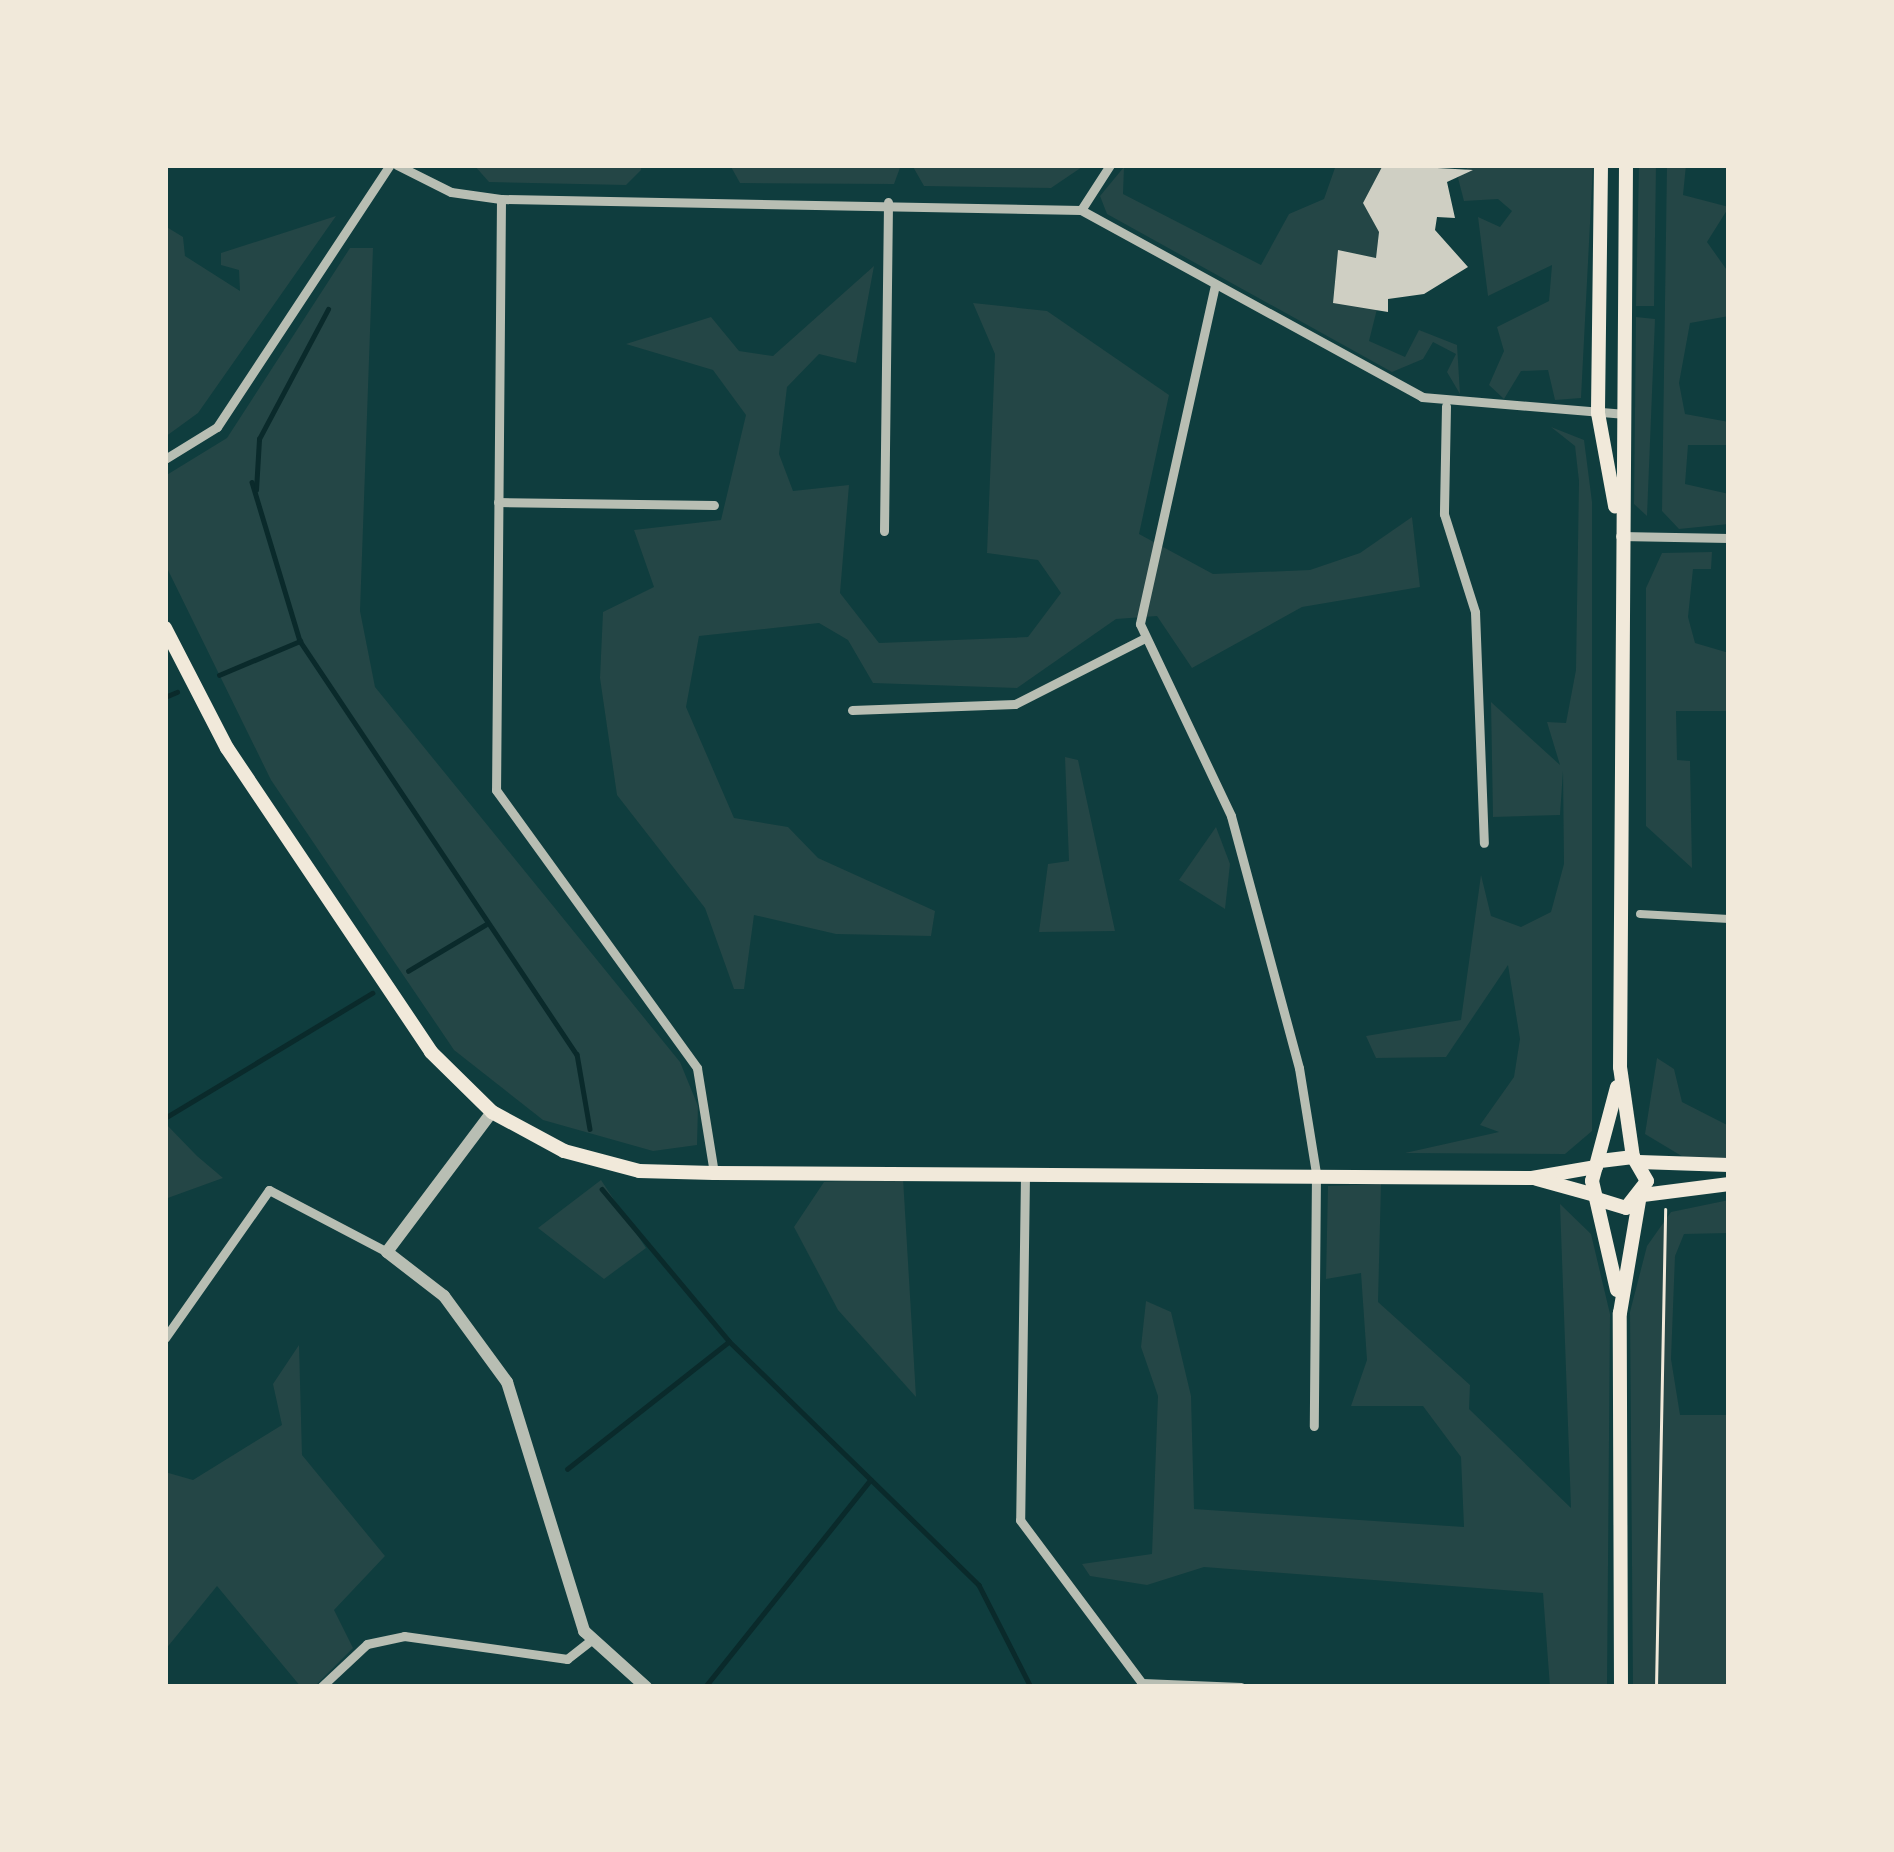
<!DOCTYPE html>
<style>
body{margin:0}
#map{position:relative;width:1894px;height:1852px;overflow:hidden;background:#0f3d3e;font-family:"Nunito Sans",sans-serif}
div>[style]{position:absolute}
.green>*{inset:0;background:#244646}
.stream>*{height:4.5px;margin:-2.25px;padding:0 2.25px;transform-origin:2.25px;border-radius:2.25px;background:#0a2a2b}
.building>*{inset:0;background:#cfcfc3}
.path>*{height:3px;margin:-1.5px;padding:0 1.5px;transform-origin:1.5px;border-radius:1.5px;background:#f1e9da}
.pedestrian>*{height:8px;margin:-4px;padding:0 4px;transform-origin:4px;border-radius:4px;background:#b8beb3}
.minor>*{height:9px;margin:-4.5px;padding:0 4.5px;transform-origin:4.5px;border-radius:4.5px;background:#b8beb3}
.tertiary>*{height:12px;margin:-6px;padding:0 6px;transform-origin:6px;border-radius:6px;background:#b8beb3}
.secondary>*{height:14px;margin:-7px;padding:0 7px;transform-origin:7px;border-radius:7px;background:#f1e9da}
span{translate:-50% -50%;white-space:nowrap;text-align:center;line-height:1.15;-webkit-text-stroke:12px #f1e9da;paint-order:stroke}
.frame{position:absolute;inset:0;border:168px solid #f1e9da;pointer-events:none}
</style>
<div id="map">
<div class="green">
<div style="clip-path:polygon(474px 165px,641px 165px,641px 170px,626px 185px,489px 182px)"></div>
<div style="clip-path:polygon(730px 165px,901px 165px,894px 184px,740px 183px)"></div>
<div style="clip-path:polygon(912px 165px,1085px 165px,1051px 188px,924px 186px)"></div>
<div style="clip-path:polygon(1336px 165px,1383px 165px,1363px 203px,1379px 232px,1376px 258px,1338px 251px,1333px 302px,1377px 309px,1369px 341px,1405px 357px,1419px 330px,1457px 345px,1460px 394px,1447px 372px,1456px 354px,1433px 342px,1423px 359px,1392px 372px,1107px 214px,1100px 196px,1124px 167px,1123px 194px,1261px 265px,1289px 214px,1324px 199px)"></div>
<div style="clip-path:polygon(1470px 165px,1593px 165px,1581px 398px,1555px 400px,1548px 370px,1521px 371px,1504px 399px,1489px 385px,1504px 351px,1497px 327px,1549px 301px,1552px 265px,1488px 296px,1478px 217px,1500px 227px,1512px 211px,1498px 199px,1464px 201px,1458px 178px)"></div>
<div style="clip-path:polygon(1639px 165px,1656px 165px,1654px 306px,1636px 306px)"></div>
<div style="clip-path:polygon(1667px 165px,1686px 165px,1683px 195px,1729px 207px,1707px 242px,1729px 273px,1729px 316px,1690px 323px,1679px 383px,1685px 414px,1729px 422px,1729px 445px,1688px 445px,1685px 484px,1729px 494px,1729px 524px,1679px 529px,1662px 511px)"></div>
<div style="clip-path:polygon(336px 216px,198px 413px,165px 437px,165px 226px,183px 237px,185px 256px,240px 291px,239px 270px,221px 265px,221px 253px)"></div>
<div style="clip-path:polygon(350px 248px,373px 248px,360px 611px,375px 687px,680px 1062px,698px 1106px,697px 1145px,653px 1151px,543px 1120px,454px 1050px,271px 780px,165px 564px,165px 476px,227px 438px)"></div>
<div style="clip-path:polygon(874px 266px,856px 363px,819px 354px,787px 387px,779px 454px,793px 491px,849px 485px,840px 593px,879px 643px,1028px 637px,1061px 593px,1038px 560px,987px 553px,995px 354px,973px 303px,1047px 311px,1169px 395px,1139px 534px,1213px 574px,1310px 570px,1360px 553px,1412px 517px,1420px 587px,1302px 607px,1192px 668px,1157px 616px,1116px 619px,1017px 688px,873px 683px,848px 640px,819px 623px,699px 636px,686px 707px,734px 818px,788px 827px,818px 858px,935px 911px,931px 936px,836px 934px,754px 915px,744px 989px,734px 989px,705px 908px,617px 795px,600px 678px,603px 612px,654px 587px,634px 530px,721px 520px,746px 415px,713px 370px,626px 344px,711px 317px,739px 351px,773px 356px)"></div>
<div style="clip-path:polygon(1636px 317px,1655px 319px,1647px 516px,1634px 504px)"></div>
<div style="clip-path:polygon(1551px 427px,1584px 440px,1592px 502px,1592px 1131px,1565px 1154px,1405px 1153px,1499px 1132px,1480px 1125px,1514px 1077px,1520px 1039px,1508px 965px,1446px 1057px,1376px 1058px,1366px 1036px,1461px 1020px,1481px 875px,1491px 916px,1521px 927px,1551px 912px,1564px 864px,1563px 771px,1560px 815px,1493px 817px,1491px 702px,1560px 765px,1547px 722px,1566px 723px,1576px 670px,1579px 481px,1575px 446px)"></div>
<div style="clip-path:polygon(1712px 552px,1711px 569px,1693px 569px,1688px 617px,1695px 643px,1729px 653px,1729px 711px,1676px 711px,1677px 760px,1690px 761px,1692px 868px,1646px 826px,1646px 588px,1662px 553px)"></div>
<div style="clip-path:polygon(1065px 757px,1078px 760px,1115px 931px,1039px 932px,1048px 864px,1069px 861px)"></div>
<div style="clip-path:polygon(1216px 827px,1230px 864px,1225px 909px,1179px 880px)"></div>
<div style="clip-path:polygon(1657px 1058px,1674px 1069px,1682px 1102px,1729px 1126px,1729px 1158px,1685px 1158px,1645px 1134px)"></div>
<div style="clip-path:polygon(165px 1123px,197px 1156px,223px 1178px,165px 1199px)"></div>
<div style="clip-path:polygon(903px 1178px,916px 1397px,838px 1310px,794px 1227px,824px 1182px)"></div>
<div style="clip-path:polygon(601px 1180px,646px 1248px,604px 1279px,538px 1228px)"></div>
<div style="clip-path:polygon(1381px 1184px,1378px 1302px,1470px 1385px,1469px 1409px,1571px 1508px,1560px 1204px,1591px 1234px,1610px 1314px,1607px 1687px,1550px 1687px,1543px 1593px,1204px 1567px,1147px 1585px,1090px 1576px,1082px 1564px,1152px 1554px,1158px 1396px,1141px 1347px,1146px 1301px,1171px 1312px,1191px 1396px,1194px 1509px,1464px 1527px,1461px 1457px,1423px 1406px,1351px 1406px,1367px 1360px,1361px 1273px,1326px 1279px,1328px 1186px)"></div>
<div style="clip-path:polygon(1729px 1200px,1729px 1233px,1684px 1234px,1675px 1256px,1671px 1359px,1680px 1415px,1729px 1415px,1729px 1687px,1633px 1687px,1630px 1312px,1647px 1246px,1671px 1212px)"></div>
<div style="clip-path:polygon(299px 1345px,302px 1455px,385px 1556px,334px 1610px,353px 1648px,314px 1687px,301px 1687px,217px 1586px,165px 1650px,165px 1472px,193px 1480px,282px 1425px,273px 1384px)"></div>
</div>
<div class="stream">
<div style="left:252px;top:482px;width:166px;rotate:73.2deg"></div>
<div style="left:300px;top:641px;width:497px;rotate:56.2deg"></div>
<div style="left:577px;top:1054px;width:76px;rotate:80.2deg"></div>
<div style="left:256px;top:490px;width:51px;rotate:-86.6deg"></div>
<div style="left:259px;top:439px;width:147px;rotate:-62deg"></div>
<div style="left:219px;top:675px;width:88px;rotate:-22.8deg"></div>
<div style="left:165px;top:697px;width:13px;rotate:-23deg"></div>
<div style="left:408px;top:971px;width:90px;rotate:-30.9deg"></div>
<div style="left:165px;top:1118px;width:242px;rotate:-31.1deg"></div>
<div style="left:602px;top:1189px;width:198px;rotate:50.1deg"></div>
<div style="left:729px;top:1341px;width:349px;rotate:44.3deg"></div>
<div style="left:979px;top:1585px;width:114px;rotate:63deg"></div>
<div style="left:567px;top:1469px;width:204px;rotate:-38.2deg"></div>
<div style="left:705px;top:1687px;width:265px;rotate:-51.4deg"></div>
</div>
<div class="building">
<div style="clip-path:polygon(1383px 165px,1473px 170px,1447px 182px,1455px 218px,1437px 217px,1435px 230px,1468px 267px,1424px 294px,1388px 299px,1388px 312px,1333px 303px,1338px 250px,1376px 258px,1379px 232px,1363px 203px)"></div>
</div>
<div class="path">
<div style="left:1656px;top:1687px;width:478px;rotate:-88.9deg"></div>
</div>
<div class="pedestrian">
<div style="left:1640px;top:914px;width:89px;rotate:3.2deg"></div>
</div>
<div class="minor">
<div style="left:397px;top:165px;width:60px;rotate:26.6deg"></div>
<div style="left:451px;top:192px;width:50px;rotate:8deg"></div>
<div style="left:501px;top:199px;width:580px;rotate:1.09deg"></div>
<div style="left:1081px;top:210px;width:54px;rotate:-57.2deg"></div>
<div style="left:501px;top:199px;width:591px;rotate:90.48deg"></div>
<div style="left:496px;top:790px;width:343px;rotate:54.1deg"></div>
<div style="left:697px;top:1068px;width:106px;rotate:80.8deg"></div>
<div style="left:1081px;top:210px;width:389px;rotate:28.7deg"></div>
<div style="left:1422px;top:397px;width:204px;rotate:4.8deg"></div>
<div style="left:1215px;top:285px;width:347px;rotate:102.5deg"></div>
<div style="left:1140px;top:624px;width:212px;rotate:64.6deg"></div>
<div style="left:1231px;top:816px;width:261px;rotate:74.9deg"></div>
<div style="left:1299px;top:1068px;width:106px;rotate:80.8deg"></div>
<div style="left:1316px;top:1173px;width:253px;rotate:90.5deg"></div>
<div style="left:1446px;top:406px;width:108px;rotate:91.1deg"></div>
<div style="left:1444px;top:514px;width:103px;rotate:72.4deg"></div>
<div style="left:1475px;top:612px;width:231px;rotate:87.8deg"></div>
<div style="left:165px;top:459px;width:61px;rotate:-31.6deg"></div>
<div style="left:217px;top:427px;width:314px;rotate:-56.6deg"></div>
<div style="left:498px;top:502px;width:216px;rotate:0.8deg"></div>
<div style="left:884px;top:531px;width:329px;rotate:-89.3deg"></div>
<div style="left:1620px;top:536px;width:109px;rotate:1.1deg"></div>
<div style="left:852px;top:710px;width:163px;rotate:-2.1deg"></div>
<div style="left:1015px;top:704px;width:144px;rotate:-26.9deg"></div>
<div style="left:1025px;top:1175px;width:345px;rotate:90.8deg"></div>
<div style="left:1020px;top:1520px;width:204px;rotate:53.2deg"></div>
<div style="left:1142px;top:1683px;width:99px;rotate:2.3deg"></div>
<div style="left:165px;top:1338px;width:181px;rotate:-54.9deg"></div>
<div style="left:269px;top:1190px;width:133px;rotate:27.7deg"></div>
<div style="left:321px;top:1687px;width:63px;rotate:-43.1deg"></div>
<div style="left:367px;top:1644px;width:38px;rotate:-12deg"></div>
<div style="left:404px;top:1636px;width:165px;rotate:8deg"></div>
<div style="left:567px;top:1659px;width:29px;rotate:-38deg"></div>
</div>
<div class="tertiary">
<div style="left:492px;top:1112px;width:175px;rotate:126.9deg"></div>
<div style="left:387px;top:1252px;width:72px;rotate:37.7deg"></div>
<div style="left:444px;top:1296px;width:107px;rotate:53.8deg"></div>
<div style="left:507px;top:1382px;width:261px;rotate:72.8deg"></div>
<div style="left:584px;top:1631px;width:84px;rotate:42.1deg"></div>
</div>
<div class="secondary">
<div style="left:1601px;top:165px;width:248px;rotate:90.7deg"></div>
<div style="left:1598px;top:413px;width:95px;rotate:79.6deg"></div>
<div style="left:1626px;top:165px;width:902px;rotate:90.38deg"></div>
<div style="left:1620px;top:1067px;width:91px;rotate:81.8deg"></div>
<div style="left:165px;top:628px;width:135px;rotate:62.7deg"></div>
<div style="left:227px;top:748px;width:366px;rotate:56.1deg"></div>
<div style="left:431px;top:1052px;width:86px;rotate:44.5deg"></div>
<div style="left:492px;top:1112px;width:82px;rotate:28.4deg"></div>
<div style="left:564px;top:1151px;width:78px;rotate:14.9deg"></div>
<div style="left:639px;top:1171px;width:75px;rotate:1.5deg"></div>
<div style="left:714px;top:1173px;width:818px;rotate:0.35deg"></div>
<div style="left:1532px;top:1178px;width:65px;rotate:-9.8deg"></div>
<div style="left:1617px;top:1087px;width:97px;rotate:104.9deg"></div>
<div style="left:1592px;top:1181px;width:112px;rotate:77.1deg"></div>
<div style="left:1639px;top:1162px;width:90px;rotate:1.9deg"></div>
<div style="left:1537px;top:1179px;width:60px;rotate:15.4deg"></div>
<div style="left:1643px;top:1195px;width:87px;rotate:-7.3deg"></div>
<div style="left:1600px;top:1200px;width:27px;rotate:17deg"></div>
<div style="left:1626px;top:1208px;width:34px;rotate:-52deg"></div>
<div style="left:1647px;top:1181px;width:28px;rotate:-120deg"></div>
<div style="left:1633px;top:1157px;width:33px;rotate:173deg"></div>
<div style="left:1621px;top:1687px;width:374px;rotate:-90.2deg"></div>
<div style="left:1620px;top:1313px;width:114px;rotate:-80.4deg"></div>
</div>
<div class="frame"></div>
</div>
